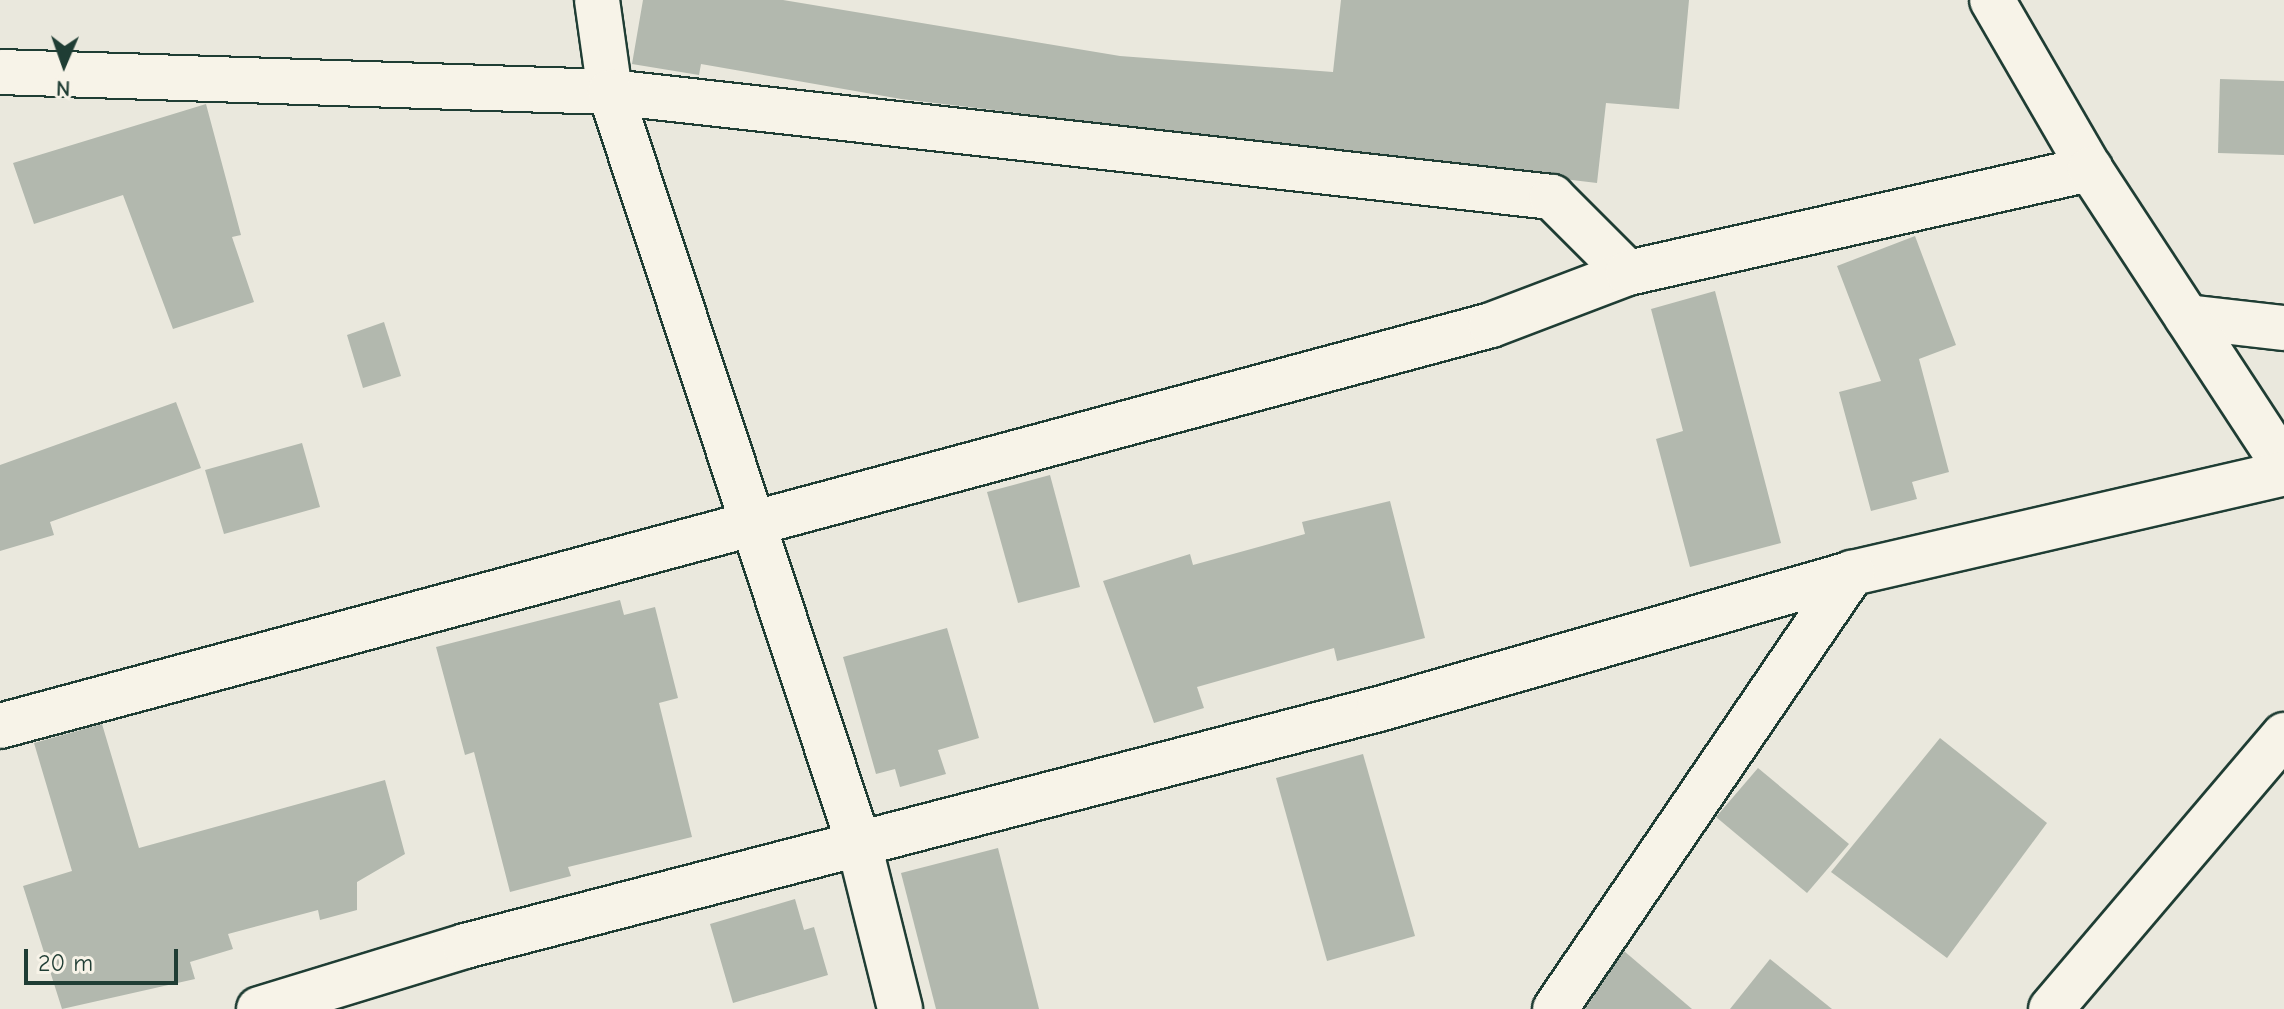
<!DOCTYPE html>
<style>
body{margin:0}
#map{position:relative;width:2284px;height:1009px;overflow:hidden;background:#eae8dd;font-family:"Comic Neue",sans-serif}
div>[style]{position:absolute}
.building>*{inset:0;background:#b2b8ae}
.roads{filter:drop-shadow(2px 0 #1f3d34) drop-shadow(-2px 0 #1f3d34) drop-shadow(0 2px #1f3d34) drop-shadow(0 -2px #1f3d34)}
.street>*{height:44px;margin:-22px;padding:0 22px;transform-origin:22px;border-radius:22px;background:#f7f3e8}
span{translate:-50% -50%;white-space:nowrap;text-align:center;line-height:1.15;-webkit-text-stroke:6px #f7f3e8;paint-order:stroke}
.north{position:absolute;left:24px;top:24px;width:80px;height:80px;-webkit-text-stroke:6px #f7f3e8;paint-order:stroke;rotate:182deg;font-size:22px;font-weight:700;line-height:32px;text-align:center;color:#1f3d34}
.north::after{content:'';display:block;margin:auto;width:28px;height:36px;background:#1f3d34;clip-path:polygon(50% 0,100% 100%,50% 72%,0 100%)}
.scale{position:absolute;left:24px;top:949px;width:154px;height:36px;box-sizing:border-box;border:4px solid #1f3d34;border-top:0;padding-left:10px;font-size:24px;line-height:28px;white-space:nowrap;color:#1f3d34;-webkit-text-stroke:6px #f7f3e8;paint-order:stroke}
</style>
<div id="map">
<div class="building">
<div style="clip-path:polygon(643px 0,783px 0,1120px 56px,1333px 72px,1341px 0,1689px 0,1679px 109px,1606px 103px,1597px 183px,901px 99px,701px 64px,699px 75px,632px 64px)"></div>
<div style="clip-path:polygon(2220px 79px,2284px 81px,2284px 155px,2218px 153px)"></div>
<div style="clip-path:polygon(206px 104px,241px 235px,232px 237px,254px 302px,173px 329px,123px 195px,34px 224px,13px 163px)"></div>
<div style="clip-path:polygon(1915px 236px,1956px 345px,1919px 359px,1949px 472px,1912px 482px,1917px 499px,1871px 511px,1839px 392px,1881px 381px,1837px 266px)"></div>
<div style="clip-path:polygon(1715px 291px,1781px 543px,1690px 567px,1656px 439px,1683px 431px,1651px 309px)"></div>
<div style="clip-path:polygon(384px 322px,401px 376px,363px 388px,347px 335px)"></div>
<div style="clip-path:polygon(176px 402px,201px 468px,50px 522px,54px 535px,0 551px,0 465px)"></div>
<div style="clip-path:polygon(302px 443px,320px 507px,224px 534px,205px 470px)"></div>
<div style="clip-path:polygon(1050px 475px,1080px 587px,1018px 603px,987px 492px)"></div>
<div style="clip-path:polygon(1390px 501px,1425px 638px,1337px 661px,1334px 648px,1197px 687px,1204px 708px,1154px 723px,1103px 581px,1190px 554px,1193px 565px,1305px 534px,1302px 522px)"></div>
<div style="clip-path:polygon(620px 600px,624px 615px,655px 607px,678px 698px,659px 703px,692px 837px,568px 867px,571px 876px,510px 892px,474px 752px,465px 755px,436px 647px)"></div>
<div style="clip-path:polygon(947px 628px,979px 738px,938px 750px,946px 774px,900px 787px,895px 769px,876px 774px,843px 657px)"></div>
<div style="clip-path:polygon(102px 724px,139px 848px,385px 780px,405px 854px,357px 882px,357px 910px,320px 920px,318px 910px,228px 934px,233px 949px,190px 962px,195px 979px,62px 1009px,23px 886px,72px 871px,34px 743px)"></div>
<div style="clip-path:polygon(1940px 738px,2047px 823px,1947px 958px,1831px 872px)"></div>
<div style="clip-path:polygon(1363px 754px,1415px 936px,1327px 961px,1276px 778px)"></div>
<div style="clip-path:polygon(1758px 768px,1849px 844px,1807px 893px,1716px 817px)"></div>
<div style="clip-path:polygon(998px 848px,1039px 1009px,936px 1009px,901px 873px)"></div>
<div style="clip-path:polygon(795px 899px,804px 930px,814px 927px,828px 975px,733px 1003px,710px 924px)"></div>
<div style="clip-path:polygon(1624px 951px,1692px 1009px,1585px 1009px)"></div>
<div style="clip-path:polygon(1770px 959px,1832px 1009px,1730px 1009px)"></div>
</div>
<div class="roads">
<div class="street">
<div style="left:597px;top:0;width:93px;rotate:82deg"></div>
<div style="left:610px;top:92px;width:948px;rotate:6.36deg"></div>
<div style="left:1552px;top:197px;width:107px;rotate:45deg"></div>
<div style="left:1992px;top:0;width:195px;rotate:59.9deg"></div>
<div style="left:0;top:72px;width:610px;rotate:1.88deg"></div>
<div style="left:610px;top:92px;width:792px;rotate:71.68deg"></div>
<div style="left:859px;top:844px;width:170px;rotate:76deg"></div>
<div style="left:2187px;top:317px;width:98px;rotate:6.5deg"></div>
<div style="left:0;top:726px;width:1544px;rotate:-15.05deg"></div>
<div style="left:1491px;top:325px;width:147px;rotate:-20.8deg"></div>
<div style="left:1628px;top:273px;width:474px;rotate:-12.7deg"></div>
<div style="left:2090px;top:169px;width:355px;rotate:56.8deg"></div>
<div style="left:259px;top:1009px;width:215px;rotate:-17deg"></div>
<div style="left:465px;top:946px;width:944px;rotate:-14.54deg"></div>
<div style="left:1379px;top:709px;width:492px;rotate:-16deg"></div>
<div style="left:1852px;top:573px;width:443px;rotate:-13deg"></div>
<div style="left:1555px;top:1009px;width:528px;rotate:-55.74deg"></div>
<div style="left:2051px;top:1009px;width:360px;rotate:-49.6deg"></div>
</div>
</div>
<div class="north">N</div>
<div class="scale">20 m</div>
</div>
